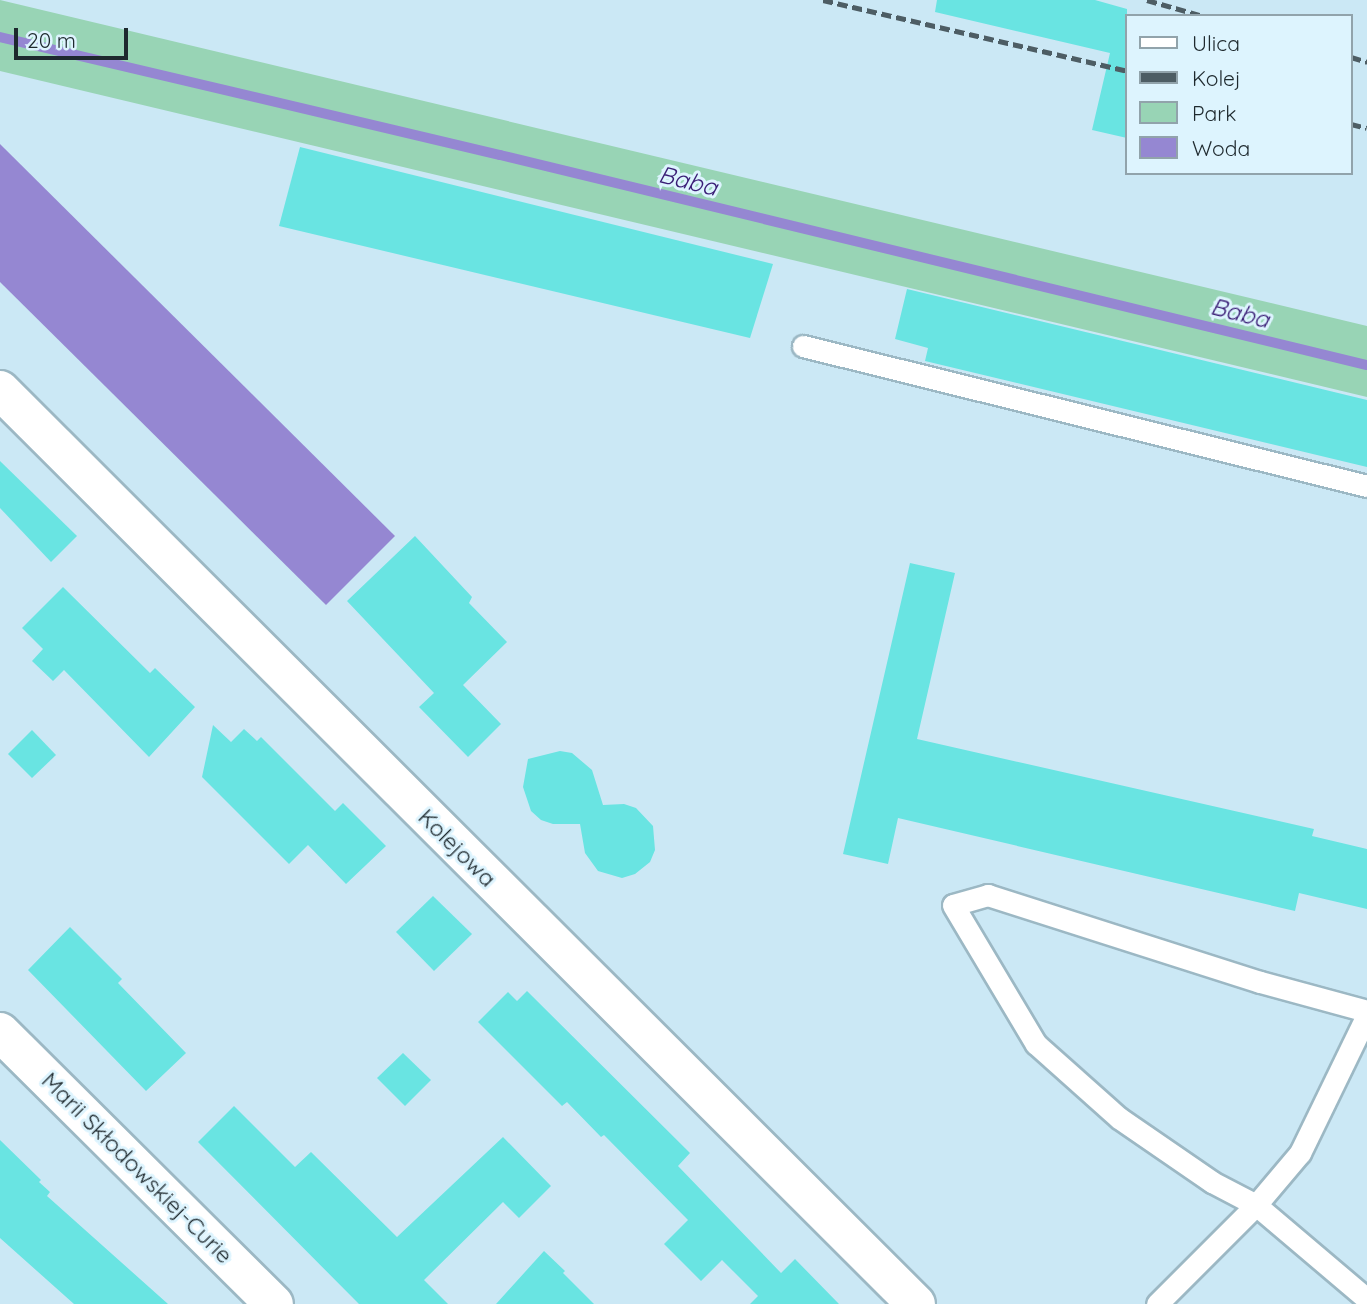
<!DOCTYPE html>
<meta charset="utf-8">
<style>
body{margin:0}
#map{position:relative;width:1367px;height:1304px;overflow:hidden;background:#cbe8f5;font-family:Quicksand,sans-serif}
div>[style]{position:absolute}
.green>*{inset:0;background:#98d4b5}
.water>*{inset:0;background:#9587d2}
.stream>*{height:10px;margin:-5px;padding:0 5px;transform-origin:5px;border-radius:5px;background:#9587d2}
.building>*{inset:0;background:#69e4e2}
.roads{filter:drop-shadow(2px 0 #9cb8c4) drop-shadow(-2px 0 #9cb8c4) drop-shadow(0 2px #9cb8c4) drop-shadow(0 -2px #9cb8c4)}
.service>*{height:21px;margin:-10.5px;padding:0 10.5px;transform-origin:10.5px;border-radius:10.5px;background:#fff}
.minor>*{height:38px;margin:-19px;padding:0 19px;transform-origin:19px;border-radius:19px;background:#fff}
.rail>*{height:5px;margin-top:-2.5px;transform-origin:0;background:repeating-linear-gradient(90deg,#4d5d64 0 10px,transparent 0 15px)}
span{translate:-50% -50%;white-space:nowrap;text-align:center;line-height:1.15;-webkit-text-stroke:6px #ddf4fe;paint-order:stroke}
.street-label{font-size:23px;color:#1e292e}
.water-label{font-size:24px;color:#391d75;font-style:italic}
.legend{position:absolute;left:1125px;top:14px;width:228px;height:161px;box-sizing:border-box;background:#ddf4fe;border:2px solid #91a3ab;margin:0;padding:9px 12px;list-style:none;font-size:21px;color:#1e292e}
.legend li{display:flex;align-items:center;gap:14px;height:35px}
.legend b{width:35px;border:2px solid #91a3ab}
.scale{position:absolute;left:14px;top:28px;width:114px;height:32px;box-sizing:border-box;border:4px solid #1e292e;border-top:0;padding-left:9px;font-size:21px;line-height:24px;white-space:nowrap;color:#1e292e;-webkit-text-stroke:5px #ddf4fe;paint-order:stroke}
</style>
<div id="map">
<div class="green">
<div style="clip-path:polygon(0 0,1367px 326px,1367px 397px,0 71px)"></div>
</div>
<div class="water">
<div style="clip-path:polygon(0 144px,395px 536px,326px 605px,0 282px)"></div>
</div>
<div class="stream">
<div style="left:0;top:37px;width:514px;rotate:13.28deg"></div>
<div style="left:500px;top:155px;width:892px;rotate:13.62deg"></div>
</div>
<div class="building">
<div style="clip-path:polygon(937px 0,1095px 0,1127px 9px,1127px 138px,1092px 130px,1110px 53px,935px 12px)"></div>
<div style="clip-path:polygon(300px 147px,773px 264px,750px 338px,279px 226px)"></div>
<div style="clip-path:polygon(907px 289px,1367px 400px,1367px 467px,925px 361px,928px 348px,895px 339px)"></div>
<div style="clip-path:polygon(0 461px,77px 536px,51px 562px,0 508px)"></div>
<div style="clip-path:polygon(415px 536px,472px 597px,469px 603px,507px 642px,463px 685px,501px 724px,468px 757px,419px 707px,434px 693px,347px 601px)"></div>
<div style="clip-path:polygon(910px 563px,955px 573px,917px 739px,1314px 829px,1312px 836px,1367px 849px,1367px 909px,1299px 893px,1295px 911px,898px 818px,888px 864px,843px 854px)"></div>
<div style="clip-path:polygon(63px 587px,150px 673px,155px 668px,195px 707px,149px 757px,64px 670px,53px 681px,32px 661px,43px 649px,22px 628px)"></div>
<div style="clip-path:polygon(213px 725px,231px 742px,244px 729px,257px 741px,261px 737px,335px 811px,343px 803px,386px 846px,346px 884px,308px 845px,289px 864px,202px 777px)"></div>
<div style="clip-path:polygon(32px 730px,56px 755px,32px 778px,8px 754px)"></div>
<div style="clip-path:polygon(560px 751px,572px 753px,592px 770px,603px 805px,624px 804px,636px 808px,653px 826px,655px 850px,650px 862px,635px 874px,622px 878px,598px 871px,585px 853px,580px 824px,553px 824px,541px 820px,531px 811px,523px 787px,528px 759px)"></div>
<div style="clip-path:polygon(433px 896px,472px 934px,434px 971px,396px 932px)"></div>
<div style="clip-path:polygon(70px 927px,122px 979px,118px 983px,186px 1053px,146px 1091px,28px 970px)"></div>
<div style="clip-path:polygon(527px 991px,690px 1153px,678px 1166px,781px 1273px,795px 1259px,839px 1304px,750px 1304px,758px 1296px,722px 1260px,701px 1281px,664px 1244px,688px 1220px,604px 1135px,601px 1137px,567px 1102px,562px 1106px,478px 1022px,508px 992px,517px 1001px)"></div>
<div style="clip-path:polygon(403px 1053px,431px 1080px,405px 1106px,377px 1078px)"></div>
<div style="clip-path:polygon(234px 1106px,295px 1167px,311px 1152px,397px 1237px,503px 1137px,551px 1186px,519px 1218px,503px 1202px,424px 1280px,448px 1304px,359px 1304px,198px 1142px)"></div>
<div style="clip-path:polygon(0 1140px,41px 1180px,39px 1182px,50px 1192px,47px 1196px,168px 1304px,74px 1304px,0 1238px)"></div>
<div style="clip-path:polygon(544px 1251px,565px 1271px,563px 1273px,594px 1304px,496px 1304px)"></div>
</div>
<div class="roads">
<div class="service">
<div style="left:803px;top:346px;width:581px;rotate:13.94deg"></div>
<div style="left:1367px;top:1011px;width:111px;rotate:-164.8deg"></div>
<div style="left:1260px;top:982px;width:286px;rotate:-162.3deg"></div>
<div style="left:988px;top:895px;width:36px;rotate:164deg"></div>
<div style="left:953px;top:905px;width:162px;rotate:59.2deg"></div>
<div style="left:1036px;top:1044px;width:111px;rotate:41.7deg"></div>
<div style="left:1119px;top:1118px;width:113px;rotate:34.5deg"></div>
<div style="left:1212px;top:1182px;width:50px;rotate:27.6deg"></div>
<div style="left:1256px;top:1205px;width:145px;rotate:40.3deg"></div>
<div style="left:1157px;top:1304px;width:140px;rotate:-45deg"></div>
<div style="left:1256px;top:1205px;width:68px;rotate:-49.8deg"></div>
<div style="left:1300px;top:1153px;width:153px;rotate:-64.1deg"></div>
</div>
<div class="minor">
<div style="left:0;top:390px;width:1294px;rotate:44.94deg"></div>
<div style="left:0;top:1032px;width:386px;rotate:44.8deg"></div>
</div>
</div>
<div class="rail">
<div style="left:823px;top:0;width:312px;rotate:13.1deg"></div>
<div style="left:1147px;top:0;width:58px;rotate:15.9deg"></div>
<div style="left:1351px;top:57px;width:17px;rotate:17deg"></div>
<div style="left:1351px;top:124px;width:16px;rotate:14deg"></div>
</div>
<div class="street-label">
<span style="left:457px;top:848px;rotate:45deg">Kolejowa</span>
<span style="left:137px;top:1168px;rotate:45deg">Marii Skłodowskiej-Curie</span>
</div>
<div class="water-label">
<span style="left:688px;top:181px;rotate:14deg">Baba</span>
<span style="left:1240px;top:313px;rotate:14deg">Baba</span>
</div>
<ul class="legend">
<li><b style="height:9px;background:#fff"></b>Ulica</li>
<li><b style="height:9px;background:#4d5d64"></b>Kolej</li>
<li><b style="height:19px;background:#98d4b5"></b>Park</li>
<li><b style="height:19px;background:#9587d2"></b>Woda</li>
</ul>
<div class="scale">20 m</div>
</div>
